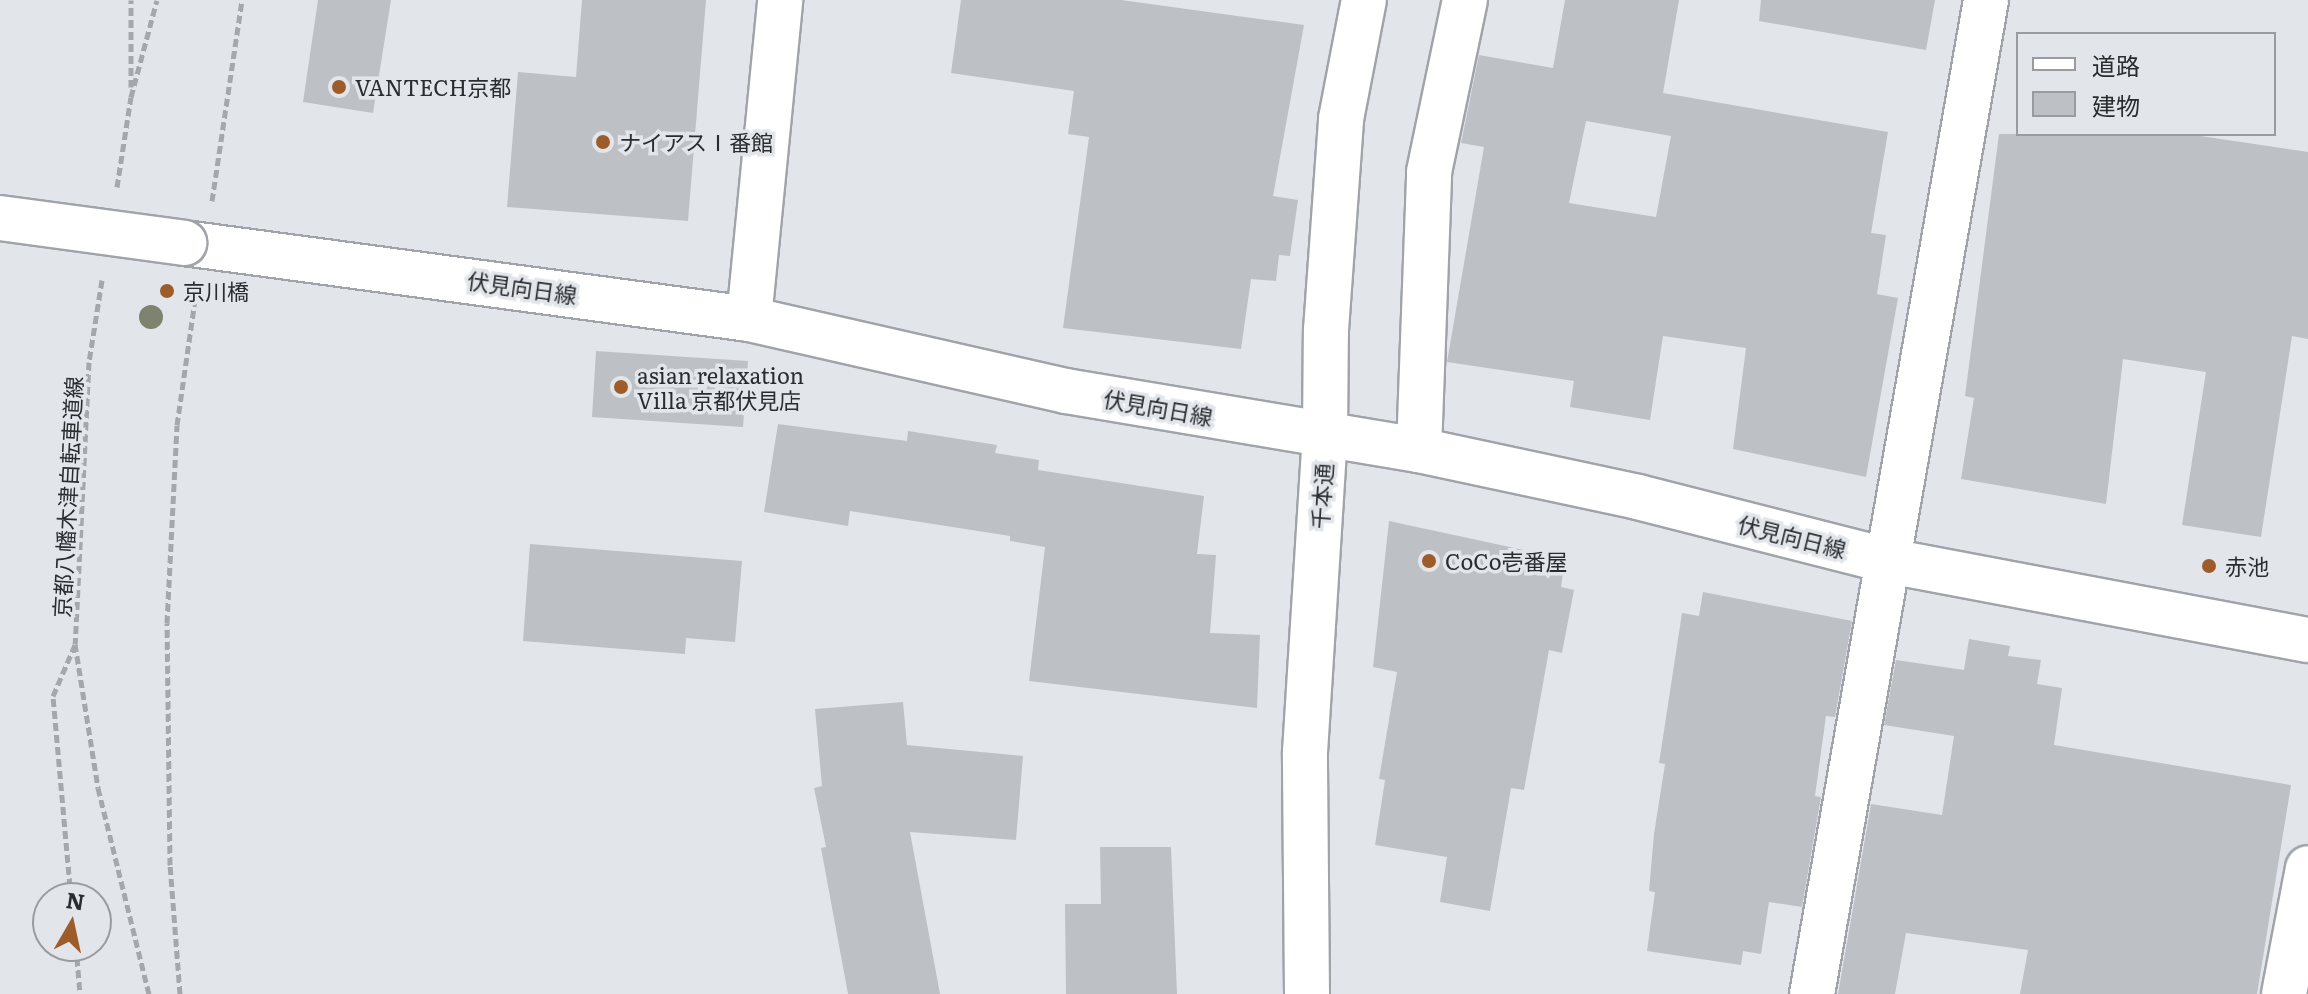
<!DOCTYPE html>
<meta charset="utf-8">
<style>
body{margin:0}
#map{position:relative;width:2308px;height:994px;overflow:hidden;background:#e2e6eb;font-family:Literata,"Noto Sans JP",serif}
div>[style]{position:absolute}
.building>*{inset:0;background:#bdc1c6}
.path>*{height:5px;margin-top:-2.5px;transform-origin:0;background:repeating-linear-gradient(90deg,#a4a8ac 0 8px,transparent 0 12px)}
.roads{filter:drop-shadow(2px 0 #a0a4a8) drop-shadow(-2px 0 #a0a4a8) drop-shadow(0 2px #a0a4a8) drop-shadow(0 -2px #a0a4a8)}
.minor>*{height:44px;margin:-22px;padding:0 22px;transform-origin:22px;border-radius:22px;background:#fff}
.tertiary>*{height:44px;margin:-22px;padding:0 22px;transform-origin:22px;border-radius:22px;background:#fff}
.secondary>*{height:44px;margin:-22px;padding:0 22px;transform-origin:22px;border-radius:22px;background:#fff}
.bridges{filter:drop-shadow(2px 0 #a0a4a8) drop-shadow(-2px 0 #a0a4a8) drop-shadow(0 2px #a0a4a8) drop-shadow(0 -2px #a0a4a8)}
.secondary-bridge>*{height:44px;margin:-22px;padding:0 22px;transform-origin:22px;border-radius:22px;background:#fff}
.trees>*{width:24px;height:24px;margin:-12px;border-radius:50%;background:#7d836f}
.dots>*{width:22px;height:22px;translate:-50% -50%;box-sizing:border-box;border:4px solid #e2e6eb;border-radius:50%}
span{translate:-50% -50%;white-space:nowrap;text-align:center;line-height:1.15;-webkit-text-stroke:7px #e2e6eb;paint-order:stroke}
.poi-label{font-size:22px;color:#2a2c2e}
.left{translate:0 -50%;text-align:left}
.street-label{font-size:22px;color:#2a2c2e}
.legend{position:absolute;left:2016px;top:32px;width:260px;height:104px;box-sizing:border-box;background:#e2e6eb;border:2px solid #989c9f;margin:0;padding:10px 14px;list-style:none;font-size:24px;color:#2a2c2e}
.legend li{display:flex;align-items:center;gap:16px;height:40px}
.legend b{width:40px;border:2px solid #989c9f}
.north{position:absolute;left:32px;top:882px;width:80px;height:80px;box-sizing:border-box;background:#e2e6eb;border:2px solid #989c9f;border-radius:50%;rotate:9deg;font-size:22px;font-weight:700;line-height:32px;text-align:center;color:#2a2c2e}
.north::after{content:'';display:block;margin:auto;width:28px;height:36px;background:#9f5c2b;clip-path:polygon(50% 0,100% 100%,50% 72%,0 100%)}
</style>
<div id="map">
<div class="building">
<div style="clip-path:polygon(318px 0,391px 0,373px 113px,303px 102px)"></div>
<div style="clip-path:polygon(582px 0,706px 0,688px 221px,507px 207px,518px 72px,576px 77px)"></div>
<div style="clip-path:polygon(961px 0,1121px 0,1304px 25px,1273px 196px,1298px 200px,1290px 256px,1279px 255px,1276px 281px,1251px 279px,1241px 349px,1063px 328px,1089px 137px,1068px 134px,1074px 91px,951px 73px)"></div>
<div style="clip-path:polygon(evenodd,1565px 0,1679px 0,1663px 93px,1888px 132px,1871px 233px,1886px 235px,1877px 294px,1898px 298px,1866px 477px,1733px 449px,1746px 348px,1663px 336px,1650px 420px,1570px 407px,1574px 381px,1447px 362px,1484px 147px,1461px 143px,1479px 55px,1553px 68px,1565px 0,1586px 121px,1671px 136px,1656px 217px,1569px 203px,1586px 121px)"></div>
<div style="clip-path:polygon(1761px 0,1935px 0,1926px 50px,1759px 21px)"></div>
<div style="clip-path:polygon(1999px 134px,2187px 134px,2308px 152px,2308px 339px,2292px 336px,2261px 537px,2182px 525px,2206px 372px,2123px 359px,2106px 504px,1961px 479px,1974px 398px,1965px 396px)"></div>
<div style="clip-path:polygon(596px 351px,748px 361px,743px 427px,592px 417px)"></div>
<div style="clip-path:polygon(778px 424px,907px 441px,908px 431px,997px 445px,995px 453px,1039px 460px,1038px 470px,1204px 496px,1197px 554px,1216px 555px,1210px 633px,1260px 635px,1257px 708px,1029px 681px,1045px 547px,1010px 541px,1010px 536px,850px 511px,848px 526px,764px 512px)"></div>
<div style="clip-path:polygon(1389px 521px,1565px 559px,1561px 587px,1574px 590px,1562px 653px,1549px 650px,1524px 790px,1511px 788px,1490px 911px,1440px 902px,1447px 857px,1375px 845px,1385px 780px,1379px 779px,1397px 672px,1373px 667px)"></div>
<div style="clip-path:polygon(530px 544px,742px 561px,735px 642px,686px 638px,685px 654px,523px 641px)"></div>
<div style="clip-path:polygon(1703px 592px,1852px 621px,1835px 717px,1826px 716px,1815px 796px,1821px 797px,1802px 907px,1769px 902px,1761px 954px,1743px 951px,1741px 965px,1647px 951px,1655px 892px,1649px 891px,1654px 834px,1665px 764px,1659px 763px,1682px 613px,1699px 616px)"></div>
<div style="clip-path:polygon(1969px 639px,2010px 646px,2008px 656px,2041px 660px,2037px 684px,2062px 688px,2054px 745px,2291px 785px,2257px 994px,2020px 994px,2028px 950px,1906px 933px,1895px 994px,1838px 994px,1871px 804px,1942px 815px,1954px 736px,1884px 725px,1896px 660px,1964px 670px)"></div>
<div style="clip-path:polygon(903px 702px,907px 745px,1023px 756px,1016px 840px,910px 832px,940px 994px,848px 994px,821px 848px,826px 847px,814px 788px,822px 786px,815px 709px)"></div>
<div style="clip-path:polygon(1100px 847px,1171px 847px,1177px 994px,1066px 994px,1065px 904px,1101px 904px)"></div>
</div>
<div class="path">
<div style="left:131px;top:87px;width:87px;rotate:-90deg"></div>
<div style="left:117px;top:187px;width:91px;rotate:-81.2deg"></div>
<div style="left:131px;top:97px;width:100px;rotate:-75deg"></div>
<div style="left:212px;top:201px;width:203px;rotate:-81.5deg"></div>
<div style="left:102px;top:280px;width:83px;rotate:99deg"></div>
<div style="left:89px;top:362px;width:282px;rotate:92.8deg"></div>
<div style="left:75px;top:644px;width:146px;rotate:80.9deg"></div>
<div style="left:98px;top:788px;width:212px;rotate:76.1deg"></div>
<div style="left:71px;top:898px;width:203px;rotate:-95.1deg"></div>
<div style="left:53px;top:696px;width:56px;rotate:-66.7deg"></div>
<div style="left:76px;top:946px;width:48px;rotate:85.2deg"></div>
<div style="left:180px;top:994px;width:129px;rotate:-94.4deg"></div>
<div style="left:170px;top:865px;width:242px;rotate:-90.7deg"></div>
<div style="left:167px;top:623px;width:198px;rotate:-87.1deg"></div>
<div style="left:177px;top:425px;width:133px;rotate:-81.8deg"></div>
</div>
<div class="roads">
<div class="minor">
<div style="left:749px;top:319px;width:321px;rotate:-84.4deg"></div>
<div style="left:1419px;top:450px;width:278px;rotate:-87.9deg"></div>
<div style="left:1429px;top:172px;width:176px;rotate:-78.2deg"></div>
<div style="left:1812px;top:994px;width:1009px;rotate:-80.07deg"></div>
<div style="left:2284px;top:994px;width:128px;rotate:-79.2deg"></div>
</div>
<div class="tertiary">
<div style="left:1307px;top:994px;width:242px;rotate:-90.5deg"></div>
<div style="left:1305px;top:752px;width:317px;rotate:-86.4deg"></div>
<div style="left:1325px;top:436px;width:106px;rotate:-89.5deg"></div>
<div style="left:1326px;top:330px;width:212px;rotate:-85.9deg"></div>
<div style="left:1341px;top:119px;width:121px;rotate:-79.1deg"></div>
</div>
<div class="secondary">
<div style="left:184px;top:243px;width:570px;rotate:7.66deg"></div>
<div style="left:749px;top:319px;width:325px;rotate:12.8deg"></div>
<div style="left:1066px;top:391px;width:358px;rotate:9.5deg"></div>
<div style="left:1419px;top:450px;width:224px;rotate:12.1deg"></div>
<div style="left:1638px;top:497px;width:259px;rotate:14.3deg"></div>
<div style="left:1889px;top:561px;width:426px;rotate:10.7deg"></div>
</div>
</div>
<div class="bridges">
<div class="secondary-bridge">
<div style="left:0;top:218px;width:186px;rotate:7.7deg"></div>
</div>
</div>
<div class="trees">
<div style="left:151px;top:317px"></div>
</div>
<div class="dots">
<div style="left:339px;top:87px;background:#9f5c2b"></div>
<div style="left:603px;top:142px;background:#9f5c2b"></div>
<div style="left:167px;top:291px;background:#9f5c2b"></div>
<div style="left:621px;top:387px;background:#9f5c2b"></div>
<div style="left:1429px;top:561px;background:#9f5c2b"></div>
<div style="left:2209px;top:566px;background:#9f5c2b"></div>
</div>
<div class="poi-label">
<span class="left" style="left:355px;top:87px">VANTECH京都</span>
<span class="left" style="left:619px;top:142px">ナイアスⅠ番館</span>
<span class="left" style="left:183px;top:291px">京川橋</span>
<span class="left" style="left:637px;top:387px">asian relaxation<br>Villa 京都伏見店</span>
<span class="left" style="left:1445px;top:561px">CoCo壱番屋</span>
<span class="left" style="left:2225px;top:566px">赤池</span>
</div>
<div class="street-label">
<span style="left:522px;top:287px;rotate:8deg">伏見向日線</span>
<span style="left:1158px;top:407px;rotate:10deg">伏見向日線</span>
<span style="left:1321px;top:496px;rotate:-86deg">千本通</span>
<span style="left:67px;top:497px;rotate:-87deg">京都八幡木津自転車道線</span>
<span style="left:1792px;top:536px;rotate:14deg">伏見向日線</span>
</div>
<ul class="legend">
<li><b style="height:10px;background:#fff"></b>道路</li>
<li><b style="height:22px;background:#bdc1c6"></b>建物</li>
</ul>
<div class="north">N</div>
</div>
